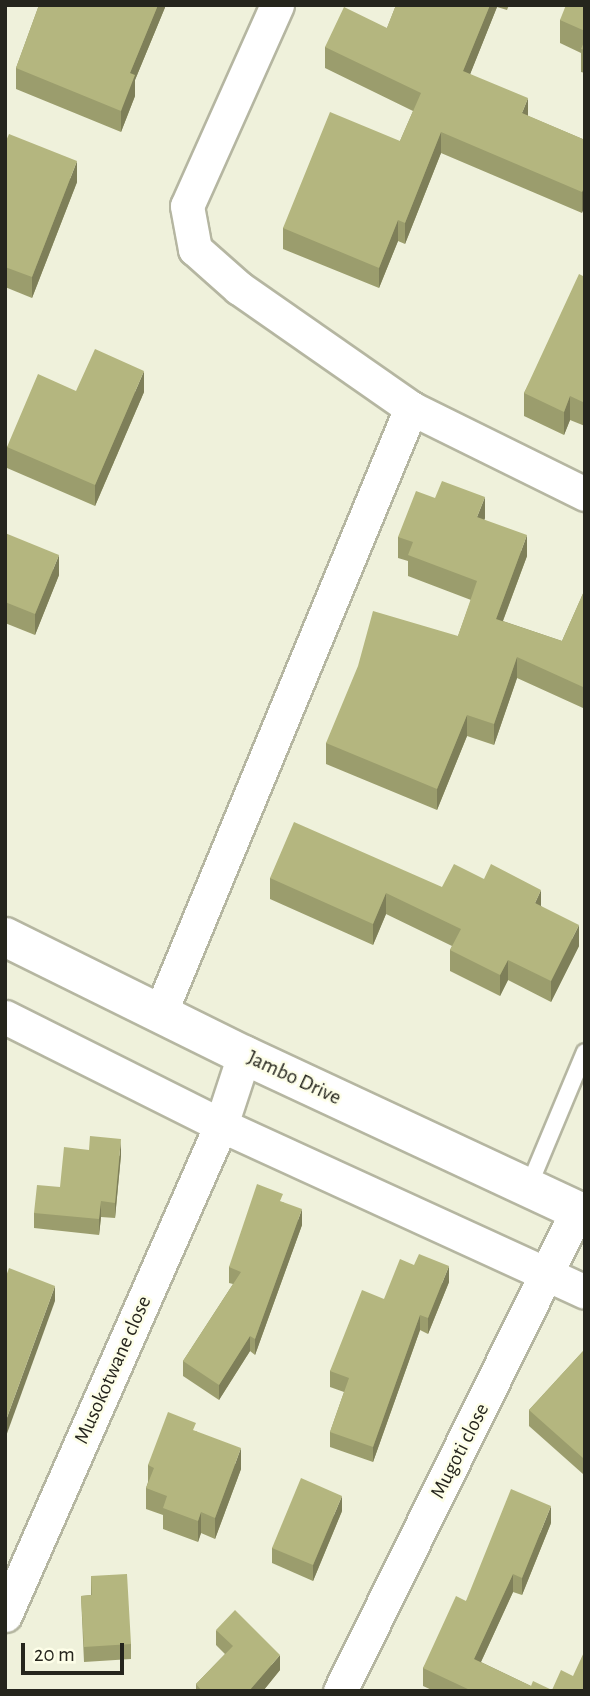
<!DOCTYPE html>
<style>
body{margin:0}
#map{position:relative;width:590px;height:1696px;overflow:hidden;background:#eff1db;font-family:"Alegreya Sans",sans-serif}
div>[style]{position:absolute}
.roads{filter:drop-shadow(2px 0 #b5b6a1) drop-shadow(-2px 0 #b5b6a1) drop-shadow(0 2px #b5b6a1) drop-shadow(0 -2px #b5b6a1)}
.service>*{height:16px;margin:-8px;padding:0 8px;transform-origin:8px;border-radius:8px;background:#fff}
.minor>*{height:33px;margin:-16.5px;padding:0 16.5px;transform-origin:16.5px;border-radius:16.5px;background:#fff}
.tertiary>*{height:38px;margin:-19px;padding:0 19px;transform-origin:19px;border-radius:19px;background:#fff}
.wall>*{inset:0;background:#9b9d6d}
.shaded-wall>*{inset:0;background:#7e7f59}
.building>*{inset:0;background:#b4b67f}
span{translate:-50% -50%;white-space:nowrap;text-align:center;line-height:1.15;-webkit-text-stroke:5px #fdfee8;paint-order:stroke}
.street-label{font-size:21px;color:#25251d}
.frame{position:absolute;inset:0;border:7px solid #25251d;pointer-events:none}
.scale{position:absolute;left:21px;top:1643px;width:103px;height:32px;box-sizing:border-box;border:4px solid #25251d;border-top:0;padding-left:9px;font-size:21px;line-height:24px;white-space:nowrap;color:#25251d;-webkit-text-stroke:5px #fdfee8;paint-order:stroke}
</style>
<div id="map">
<div class="roads">
<div class="service">
<div style="left:528px;top:1188px;width:147px;rotate:-67.3deg"></div>
</div>
<div class="minor">
<div style="left:277px;top:5px;width:220px;rotate:114.1deg"></div>
<div style="left:187px;top:206px;width:44px;rotate:79.5deg"></div>
<div style="left:195px;top:249px;width:59px;rotate:41.6deg"></div>
<div style="left:239px;top:288px;width:210px;rotate:34.9deg"></div>
<div style="left:411px;top:408px;width:194px;rotate:26.3deg"></div>
<div style="left:161px;top:1011px;width:653px;rotate:-67.48deg"></div>
<div style="left:5px;top:1017px;width:241px;rotate:26.6deg"></div>
<div style="left:221px;top:1125px;width:400px;rotate:24.6deg"></div>
<div style="left:5px;top:1615px;width:535px;rotate:-66.21deg"></div>
<div style="left:221px;top:1125px;width:74px;rotate:-71.8deg"></div>
<div style="left:340px;top:1691px;width:535px;rotate:-63.72deg"></div>
</div>
<div class="tertiary">
<div style="left:5px;top:937px;width:267px;rotate:26.3deg"></div>
<div style="left:244px;top:1055px;width:376px;rotate:25deg"></div>
</div>
</div>
<div class="wall">
<div style="clip-path:polygon(39px 5px,166px 5px,135px 80px,135px 96px,121px 132px,16px 89px,16px 68px)"></div>
<div style="clip-path:polygon(396px 5px,509px 5px,507px 10px,497px 7px,470px 74px,528px 116px,585px 140px,582px 213px,441px 153px,405px 244px,398px 241px,379px 288px,283px 249px,283px 228px,400px 141px,413px 111px,325px 68px,325px 47px,387px 28px)"></div>
<div style="clip-path:polygon(585px 5px,585px 73px,581px 72px,581px 53px,560px 43px,560px 20px)"></div>
<div style="clip-path:polygon(5px 143px,77px 182px,32px 298px,5px 287px)"></div>
<div style="clip-path:polygon(585px 277px,585px 426px,570px 420px,564px 435px,524px 416px,524px 393px)"></div>
<div style="clip-path:polygon(76px 391px,144px 392px,95px 506px,7px 468px,7px 447px)"></div>
<div style="clip-path:polygon(485px 518px,484px 520px,527px 556px,503px 621px,562px 641px,585px 589px,583px 708px,517px 678px,494px 745px,467px 736px,437px 810px,326px 764px,326px 743px,458px 636px,471px 600px,408px 576px,408px 561px,398px 558px,398px 537px)"></div>
<div style="clip-path:polygon(5px 533px,59px 575px,35px 635px,5px 623px)"></div>
<div style="clip-path:polygon(270px 878px,442px 887px,484px 879px,541px 906px,579px 946px,551px 1002px,508px 980px,500px 996px,450px 971px,450px 950px,452px 946px,386px 914px,373px 945px,270px 899px)"></div>
<div style="clip-path:polygon(121px 1155px,115px 1218px,101px 1217px,99px 1235px,34px 1228px,34px 1213px,60px 1187px)"></div>
<div style="clip-path:polygon(283px 1202px,302px 1225px,255px 1355px,250px 1351px,219px 1400px,183px 1376px,183px 1361px,233px 1284px,229px 1283px,229px 1267px)"></div>
<div style="clip-path:polygon(449px 1282px,428px 1334px,420px 1330px,373px 1462px,330px 1447px,330px 1432px,344px 1392px,330px 1387px,330px 1371px,384px 1299px)"></div>
<div style="clip-path:polygon(585px 1349px,583px 1474px,529px 1426px,529px 1410px)"></div>
<div style="clip-path:polygon(196px 1431px,241px 1469px,215px 1539px,201px 1533px,198px 1542px,163px 1529px,163px 1515px,146px 1509px,146px 1488px,148px 1482px,148px 1465px)"></div>
<div style="clip-path:polygon(342px 1511px,313px 1581px,272px 1563px,272px 1548px)"></div>
<div style="clip-path:polygon(551px 1523px,522px 1595px,513px 1592px,481px 1662px,531px 1686px,552px 1690px,585px 1691px,434px 1691px,423px 1686px,423px 1668px,466px 1601px)"></div>
<div style="clip-path:polygon(91px 1576px,131px 1644px,131px 1659px,84px 1662px,81px 1596px,91px 1595px)"></div>
<div style="clip-path:polygon(216px 1630px,280px 1670px,263px 1691px,196px 1691px,196px 1684px,225px 1654px,216px 1645px)"></div>
</div>
<div class="shaded-wall">
<div style="clip-path:polygon(158px 5px,166px 5px,135px 80px,135px 96px,121px 132px,121px 111px,130px 73px)"></div>
<div style="clip-path:polygon(490px 5px,497px 5px,497px 7px,463px 92px,463px 71px)"></div>
<div style="clip-path:polygon(528px 98px,528px 119px,522px 113px)"></div>
<div style="clip-path:polygon(441px 132px,441px 153px,405px 244px,405px 223px)"></div>
<div style="clip-path:polygon(77px 161px,77px 182px,32px 298px,32px 277px)"></div>
<div style="clip-path:polygon(585px 185px,585px 206px,582px 213px,582px 192px)"></div>
<div style="clip-path:polygon(398px 220px,398px 241px,379px 288px,379px 268px)"></div>
<div style="clip-path:polygon(144px 371px,144px 392px,95px 506px,95px 485px)"></div>
<div style="clip-path:polygon(570px 396px,570px 420px,564px 435px,564px 412px)"></div>
<div style="clip-path:polygon(485px 497px,485px 518px,477px 538px,477px 517px)"></div>
<div style="clip-path:polygon(527px 535px,527px 556px,496px 639px,496px 619px)"></div>
<div style="clip-path:polygon(59px 555px,59px 575px,35px 635px,35px 614px)"></div>
<div style="clip-path:polygon(517px 657px,517px 678px,494px 745px,494px 724px)"></div>
<div style="clip-path:polygon(585px 682px,585px 703px,583px 708px,583px 687px)"></div>
<div style="clip-path:polygon(467px 715px,467px 736px,437px 810px,437px 789px)"></div>
<div style="clip-path:polygon(541px 890px,541px 911px,535px 903px)"></div>
<div style="clip-path:polygon(386px 893px,386px 914px,373px 945px,373px 924px)"></div>
<div style="clip-path:polygon(579px 925px,579px 946px,551px 1002px,551px 981px)"></div>
<div style="clip-path:polygon(508px 960px,508px 980px,500px 996px,500px 975px)"></div>
<div style="clip-path:polygon(121px 1139px,121px 1155px,115px 1218px,115px 1203px)"></div>
<div style="clip-path:polygon(101px 1201px,101px 1217px,99px 1235px,99px 1219px)"></div>
<div style="clip-path:polygon(302px 1209px,302px 1225px,255px 1355px,255px 1339px)"></div>
<div style="clip-path:polygon(449px 1266px,449px 1282px,428px 1334px,428px 1318px)"></div>
<div style="clip-path:polygon(55px 1286px,55px 1301px,5px 1439px,5px 1423px)"></div>
<div style="clip-path:polygon(420px 1315px,420px 1330px,373px 1462px,373px 1447px)"></div>
<div style="clip-path:polygon(250px 1336px,250px 1351px,219px 1400px,219px 1385px)"></div>
<div style="clip-path:polygon(241px 1448px,241px 1469px,215px 1539px,215px 1518px)"></div>
<div style="clip-path:polygon(585px 1456px,585px 1471px,583px 1474px,583px 1458px)"></div>
<div style="clip-path:polygon(342px 1496px,342px 1511px,313px 1581px,313px 1565px)"></div>
<div style="clip-path:polygon(551px 1506px,551px 1523px,522px 1595px,522px 1578px)"></div>
<div style="clip-path:polygon(201px 1512px,201px 1533px,198px 1542px,198px 1521px)"></div>
<div style="clip-path:polygon(513px 1574px,513px 1592px,474px 1677px,474px 1659px)"></div>
<div style="clip-path:polygon(280px 1655px,280px 1670px,263px 1691px,249px 1691px)"></div>
</div>
<div class="building">
<div style="clip-path:polygon(39px 5px,158px 5px,130px 73px,135px 75px,121px 111px,16px 68px)"></div>
<div style="clip-path:polygon(396px 5px,490px 5px,463px 71px,528px 98px,522px 113px,585px 140px,585px 185px,582px 192px,441px 132px,405px 223px,398px 220px,379px 268px,283px 228px,330px 112px,400px 141px,421px 93px,325px 47px,344px 7px,387px 28px)"></div>
<div style="clip-path:polygon(566px 5px,585px 5px,585px 31px,560px 20px)"></div>
<div style="clip-path:polygon(585px 40px,585px 50px,581px 49px)"></div>
<div style="clip-path:polygon(9px 134px,77px 161px,32px 277px,5px 267px,5px 143px)"></div>
<div style="clip-path:polygon(579px 274px,585px 277px,585px 403px,570px 396px,564px 412px,524px 393px)"></div>
<div style="clip-path:polygon(95px 349px,144px 371px,95px 485px,7px 447px,38px 374px,76px 391px)"></div>
<div style="clip-path:polygon(442px 481px,485px 497px,477px 517px,527px 535px,496px 619px,562px 641px,585px 589px,585px 682px,583px 687px,517px 657px,494px 724px,467px 715px,437px 789px,326px 743px,358px 666px,373px 611px,458px 636px,477px 581px,408px 555px,413px 542px,398px 537px,416px 491px,435px 498px)"></div>
<div style="clip-path:polygon(5px 533px,59px 555px,35px 614px,5px 602px)"></div>
<div style="clip-path:polygon(294px 822px,442px 887px,454px 864px,484px 879px,491px 864px,541px 890px,535px 903px,579px 925px,551px 981px,508px 960px,500px 975px,450px 950px,461px 929px,386px 893px,373px 924px,270px 878px)"></div>
<div style="clip-path:polygon(90px 1136px,121px 1139px,115px 1203px,101px 1201px,99px 1219px,34px 1213px,37px 1185px,60px 1187px,64px 1147px,89px 1150px)"></div>
<div style="clip-path:polygon(257px 1184px,283px 1194px,280px 1201px,302px 1209px,255px 1339px,250px 1336px,219px 1385px,183px 1361px,241px 1272px,229px 1267px)"></div>
<div style="clip-path:polygon(419px 1254px,449px 1266px,428px 1318px,420px 1315px,373px 1447px,330px 1432px,349px 1378px,330px 1371px,362px 1290px,384px 1299px,400px 1259px,414px 1265px)"></div>
<div style="clip-path:polygon(9px 1268px,55px 1286px,5px 1423px,5px 1279px)"></div>
<div style="clip-path:polygon(585px 1349px,585px 1456px,583px 1458px,529px 1410px)"></div>
<div style="clip-path:polygon(168px 1412px,196px 1423px,193px 1430px,241px 1448px,215px 1518px,201px 1512px,198px 1521px,163px 1508px,167px 1496px,146px 1488px,154px 1468px,148px 1465px)"></div>
<div style="clip-path:polygon(301px 1478px,342px 1496px,313px 1565px,272px 1548px)"></div>
<div style="clip-path:polygon(511px 1489px,551px 1506px,522px 1578px,513px 1574px,474px 1659px,531px 1686px,533px 1681px,552px 1690px,561px 1670px,573px 1676px,585px 1650px,585px 1691px,472px 1691px,423px 1668px,456px 1596px,466px 1601px)"></div>
<div style="clip-path:polygon(127px 1574px,131px 1644px,84px 1647px,81px 1596px,92px 1595px,91px 1576px)"></div>
<div style="clip-path:polygon(235px 1610px,280px 1655px,249px 1691px,202px 1691px,196px 1684px,233px 1646px,216px 1630px)"></div>
</div>
<div class="street-label">
<span style="left:294px;top:1078px;rotate:25deg">Jambo Drive</span>
<span style="left:113px;top:1370px;rotate:-66deg">Musokotwane close</span>
<span style="left:460px;top:1451px;rotate:-63deg">Mugoti close</span>
</div>
<div class="frame"></div>
<div class="scale">20 m</div>
</div>
